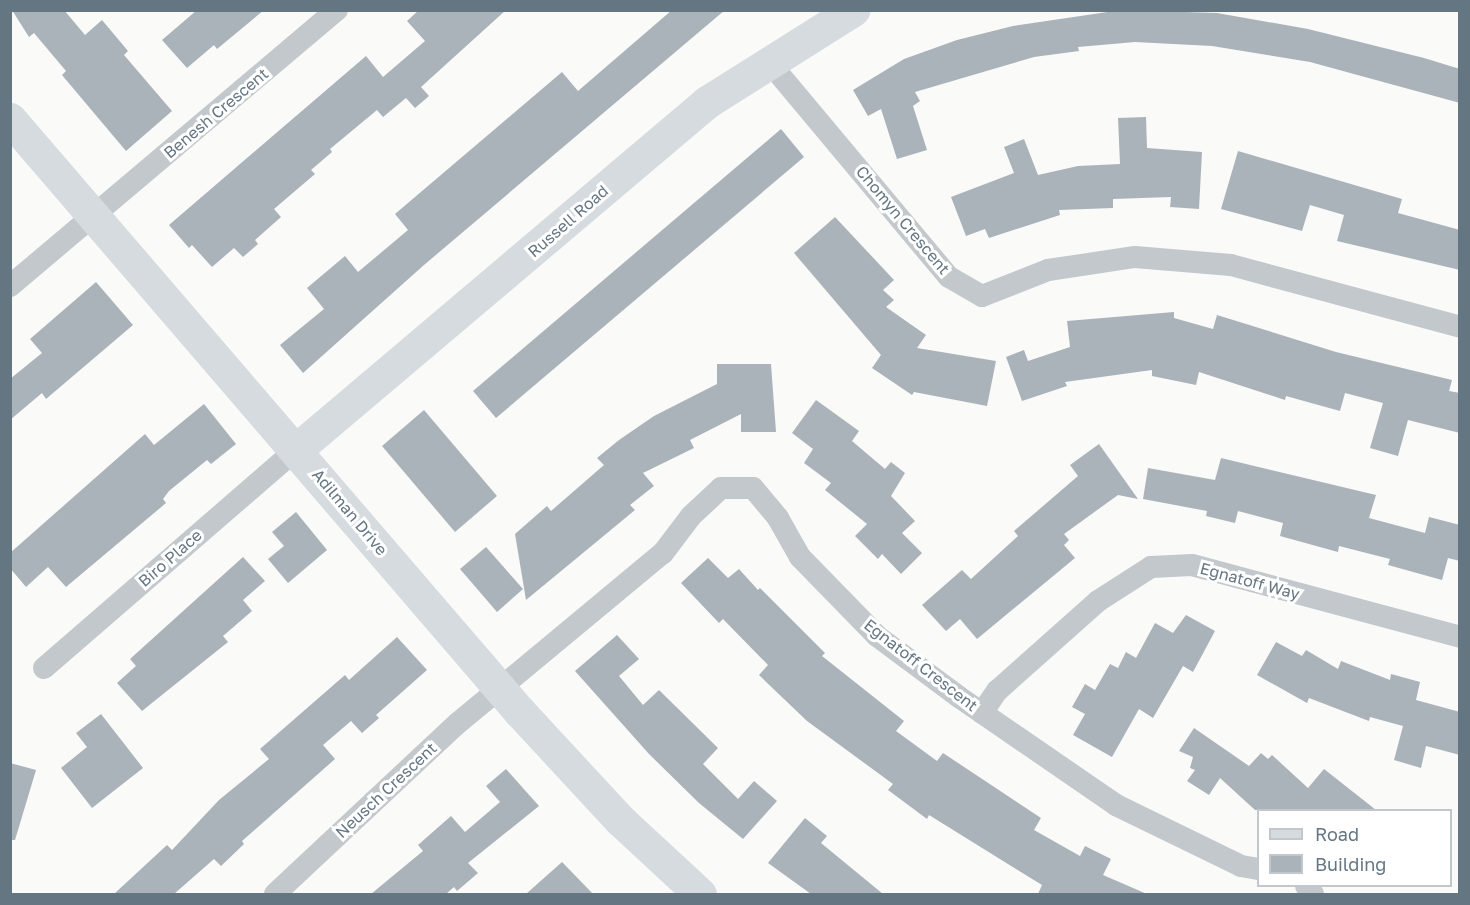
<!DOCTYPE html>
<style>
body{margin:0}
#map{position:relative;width:1470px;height:905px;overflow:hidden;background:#fafaf8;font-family:"Golos Text",sans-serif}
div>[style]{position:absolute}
.building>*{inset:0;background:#aab3b9}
.street>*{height:22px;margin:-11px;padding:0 11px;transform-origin:11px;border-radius:11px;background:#c3c8cc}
.secondary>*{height:33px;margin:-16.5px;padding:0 16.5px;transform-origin:16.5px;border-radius:16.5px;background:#d6dbdf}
span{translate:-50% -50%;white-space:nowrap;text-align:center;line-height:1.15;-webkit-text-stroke:6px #fff;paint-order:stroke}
.street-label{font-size:16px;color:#657683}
.frame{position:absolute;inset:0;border:12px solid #657683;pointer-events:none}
.legend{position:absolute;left:1257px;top:809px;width:195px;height:78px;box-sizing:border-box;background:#fff;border:2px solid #c1c8cd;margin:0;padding:8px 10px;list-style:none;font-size:18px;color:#657683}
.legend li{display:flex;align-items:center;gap:12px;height:30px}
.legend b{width:30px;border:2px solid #c1c8cd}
</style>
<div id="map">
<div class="building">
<div style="clip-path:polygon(12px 10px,64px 10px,85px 35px,102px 20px,128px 51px,124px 55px,172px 111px,126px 151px,62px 75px,66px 71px,34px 33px,29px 37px)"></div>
<div style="clip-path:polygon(197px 10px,264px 10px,217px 49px,214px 45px,187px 68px,162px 40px)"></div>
<div style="clip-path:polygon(419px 10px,506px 10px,421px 87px,429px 96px,415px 108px,406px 98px,383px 117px,377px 110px,330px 149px,332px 152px,311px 170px,315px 174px,274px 209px,281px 217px,255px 240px,258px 244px,243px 257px,234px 248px,212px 267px,192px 245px,189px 248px,169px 225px,366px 56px,383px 77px,425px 41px,407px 21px)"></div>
<div style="clip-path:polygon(672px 10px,725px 10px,424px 265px,303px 373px,280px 345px,324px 309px,307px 288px,345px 256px,358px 272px,408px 230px,395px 214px,562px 72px,578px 91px)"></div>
<div style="clip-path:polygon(1121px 10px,1217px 13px,1308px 29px,1424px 58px,1460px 69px,1460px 103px,1310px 62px,1212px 46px,1135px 42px,1078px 47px,1079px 51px,1034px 57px,915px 92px,920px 101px,913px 106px,927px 150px,897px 159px,881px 109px,868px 116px,853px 90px,904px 59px,957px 40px,1013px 26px)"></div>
<div style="clip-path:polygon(1146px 117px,1147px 148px,1202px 152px,1199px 209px,1170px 207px,1171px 197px,1113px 199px,1113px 208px,1059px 210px,1060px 215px,989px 238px,985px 229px,966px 236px,951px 197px,1014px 173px,1004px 147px,1024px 139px,1038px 175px,1078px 166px,1120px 164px,1118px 118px)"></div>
<div style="clip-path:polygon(781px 129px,804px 157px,496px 418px,473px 391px)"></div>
<div style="clip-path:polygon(1238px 151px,1402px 199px,1398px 213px,1460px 230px,1460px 270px,1337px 241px,1344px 215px,1310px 205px,1302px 231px,1221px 209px)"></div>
<div style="clip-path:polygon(835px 217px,894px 280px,883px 290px,894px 300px,886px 307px,926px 335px,917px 348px,996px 361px,987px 406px,914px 392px,912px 395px,872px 368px,881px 355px,794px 253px)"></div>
<div style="clip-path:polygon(96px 282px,133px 325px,46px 399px,42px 393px,10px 420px,10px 379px,42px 353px,30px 339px)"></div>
<div style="clip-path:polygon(1174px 312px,1174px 318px,1213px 329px,1217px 315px,1336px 352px,1452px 380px,1449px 391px,1460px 393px,1460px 433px,1408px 420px,1398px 456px,1370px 448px,1383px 403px,1345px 393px,1340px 411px,1286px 396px,1285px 400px,1199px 372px,1196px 385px,1152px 376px,1152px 370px,1065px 382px,1067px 386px,1022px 401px,1006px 357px,1024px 350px,1028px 361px,1070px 347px,1067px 321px)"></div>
<div style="clip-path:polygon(717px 364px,771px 364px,776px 432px,741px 432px,741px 414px,690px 440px,694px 448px,643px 473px,654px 486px,630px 505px,635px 510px,526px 600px,515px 534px,547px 506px,551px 511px,604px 465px,597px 458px,619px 440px,654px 416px,717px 384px)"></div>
<div style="clip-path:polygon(816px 400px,859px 431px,852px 441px,885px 469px,891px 462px,905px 473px,891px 496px,915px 521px,902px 533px,922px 553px,901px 574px,882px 554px,878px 559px,855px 536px,867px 524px,825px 490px,831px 483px,804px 463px,813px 449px,792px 433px)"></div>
<div style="clip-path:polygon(204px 404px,236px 444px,211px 464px,207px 460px,169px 491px,163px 499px,166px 503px,66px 587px,48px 567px,26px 587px,10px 568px,10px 553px,145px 434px,154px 445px)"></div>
<div style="clip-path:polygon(424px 410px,497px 496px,455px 532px,382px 446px)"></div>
<div style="clip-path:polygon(1099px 444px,1138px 499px,1118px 495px,1064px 534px,1069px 540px,1064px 545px,1075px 558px,977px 639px,960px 619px,946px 631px,922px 605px,962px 570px,971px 579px,1018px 536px,1014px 531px,1078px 476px,1070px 465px)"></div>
<div style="clip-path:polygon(1221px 458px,1376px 495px,1369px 518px,1425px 533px,1429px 517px,1460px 525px,1460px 561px,1448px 558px,1442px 580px,1388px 565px,1390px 559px,1339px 546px,1338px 552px,1280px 536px,1283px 523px,1238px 511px,1235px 523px,1206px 516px,1207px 511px,1143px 499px,1148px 468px,1215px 480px)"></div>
<div style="clip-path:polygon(296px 512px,327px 550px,288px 583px,268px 559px,284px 546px,272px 532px)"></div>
<div style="clip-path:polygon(486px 547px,523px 589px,497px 612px,460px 569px)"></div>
<div style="clip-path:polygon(243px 557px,265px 581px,243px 600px,252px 611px,223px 636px,228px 642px,142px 711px,117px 683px,136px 666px,130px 659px)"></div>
<div style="clip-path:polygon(708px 558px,728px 578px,739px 569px,758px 590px,760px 588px,825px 653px,822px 656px,904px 721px,896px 731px,937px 761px,943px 753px,1041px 818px,1034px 830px,1080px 856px,1085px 846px,1111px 859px,1103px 875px,1147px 894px,1038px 894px,1042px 885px,929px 815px,927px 819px,888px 790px,893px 784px,807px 721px,759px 675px,768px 665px,723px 619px,719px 623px,681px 583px)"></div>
<div style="clip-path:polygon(1186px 615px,1215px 631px,1193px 672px,1183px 666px,1153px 718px,1139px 709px,1112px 757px,1073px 735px,1085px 714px,1072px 707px,1085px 684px,1095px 690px,1110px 664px,1118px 668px,1126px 652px,1136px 658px,1155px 623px,1173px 633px)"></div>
<div style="clip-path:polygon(617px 635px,639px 659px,619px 676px,643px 705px,659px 690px,718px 748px,703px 764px,738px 799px,754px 781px,777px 801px,743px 839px,699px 803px,649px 754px,575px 671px)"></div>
<div style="clip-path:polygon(397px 637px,427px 670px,376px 715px,379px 718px,362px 733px,351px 721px,323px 745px,335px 759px,242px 841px,244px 844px,221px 866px,214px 859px,174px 894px,114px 894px,167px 845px,172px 850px,219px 800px,269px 759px,260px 749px,345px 675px,349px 680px)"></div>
<div style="clip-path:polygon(1276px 642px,1302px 656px,1306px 650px,1338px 669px,1341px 661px,1390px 680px,1391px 674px,1420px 682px,1416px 700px,1460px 712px,1460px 755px,1426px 746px,1421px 768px,1394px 760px,1403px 726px,1370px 717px,1369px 721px,1309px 698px,1307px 703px,1257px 675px)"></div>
<div style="clip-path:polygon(101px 714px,143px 768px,92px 808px,61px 768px,87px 747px,76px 733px)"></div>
<div style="clip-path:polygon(1194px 728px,1249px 766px,1261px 753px,1268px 759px,1272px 755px,1308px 788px,1324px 769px,1376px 810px,1255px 810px,1220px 778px,1209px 795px,1187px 781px,1195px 770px,1190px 768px,1193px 757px,1179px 751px)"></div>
<div style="clip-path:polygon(10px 763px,36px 770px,15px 840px,10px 840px)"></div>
<div style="clip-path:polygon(506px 769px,539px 806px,468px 863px,478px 873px,457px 891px,454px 887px,446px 894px,371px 894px,423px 851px,418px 845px,451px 816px,465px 832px,500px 802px,486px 786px)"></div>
<div style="clip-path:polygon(805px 818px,827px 836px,821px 843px,883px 894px,811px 894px,768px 863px)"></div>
<div style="clip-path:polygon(562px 862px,593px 894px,526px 894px)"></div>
</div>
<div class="street">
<div style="left:769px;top:62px;width:280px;rotate:50.1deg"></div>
<div style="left:949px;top:277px;width:38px;rotate:30deg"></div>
<div style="left:982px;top:296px;width:71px;rotate:-21.5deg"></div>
<div style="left:1048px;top:270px;width:88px;rotate:-8.5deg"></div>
<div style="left:1135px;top:257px;width:96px;rotate:4.8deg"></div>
<div style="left:1231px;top:265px;width:237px;rotate:15.1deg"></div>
<div style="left:10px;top:286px;width:428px;rotate:-40.2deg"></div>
<div style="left:44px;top:668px;width:335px;rotate:-40.9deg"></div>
<div style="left:982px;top:713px;width:27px;rotate:-56deg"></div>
<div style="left:997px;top:691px;width:135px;rotate:-41.7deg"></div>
<div style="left:1098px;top:601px;width:63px;rotate:-32.7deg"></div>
<div style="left:1151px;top:567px;width:41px;rotate:-2.8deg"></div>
<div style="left:1192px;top:565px;width:278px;rotate:15deg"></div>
<div style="left:1306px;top:886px;width:11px;rotate:49deg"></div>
<div style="left:275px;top:894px;width:250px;rotate:-43.1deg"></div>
<div style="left:458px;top:723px;width:266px;rotate:-39.7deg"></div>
<div style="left:663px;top:553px;width:46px;rotate:-52.9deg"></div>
<div style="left:691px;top:516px;width:41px;rotate:-43deg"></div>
<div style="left:721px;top:488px;width:32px"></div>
<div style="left:753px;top:488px;width:39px;rotate:50deg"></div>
<div style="left:778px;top:518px;width:45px;rotate:60.6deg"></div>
<div style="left:800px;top:557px;width:110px;rotate:45.7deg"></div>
<div style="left:877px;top:636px;width:102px;rotate:36.6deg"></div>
<div style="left:959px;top:697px;width:191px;rotate:34.5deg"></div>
<div style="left:1116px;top:805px;width:139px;rotate:26deg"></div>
<div style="left:1241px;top:866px;width:17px;rotate:10deg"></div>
</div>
<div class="secondary">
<div style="left:10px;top:119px;width:781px;rotate:49.31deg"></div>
<div style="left:519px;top:711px;width:149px;rotate:47.2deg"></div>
<div style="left:620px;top:820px;width:109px;rotate:42.8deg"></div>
<div style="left:297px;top:449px;width:537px;rotate:-40.24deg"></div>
<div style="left:707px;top:102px;width:173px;rotate:-32.2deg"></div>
</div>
<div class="street-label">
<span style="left:216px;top:113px;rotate:-40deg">Benesh Crescent</span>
<span style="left:903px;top:220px;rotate:50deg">Chomyn Crescent</span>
<span style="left:568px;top:221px;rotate:-41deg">Russell Road</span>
<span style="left:350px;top:512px;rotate:50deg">Adilman Drive</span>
<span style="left:170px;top:558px;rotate:-41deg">Biro Place</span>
<span style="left:1250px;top:581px;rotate:15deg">Egnatoff Way</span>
<span style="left:921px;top:665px;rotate:38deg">Egnatoff Crescent</span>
<span style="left:386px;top:790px;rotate:-43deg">Neusch Crescent</span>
</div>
<div class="frame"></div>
<ul class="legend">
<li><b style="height:8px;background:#d6dbdf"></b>Road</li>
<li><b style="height:16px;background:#aab3b9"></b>Building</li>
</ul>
</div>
